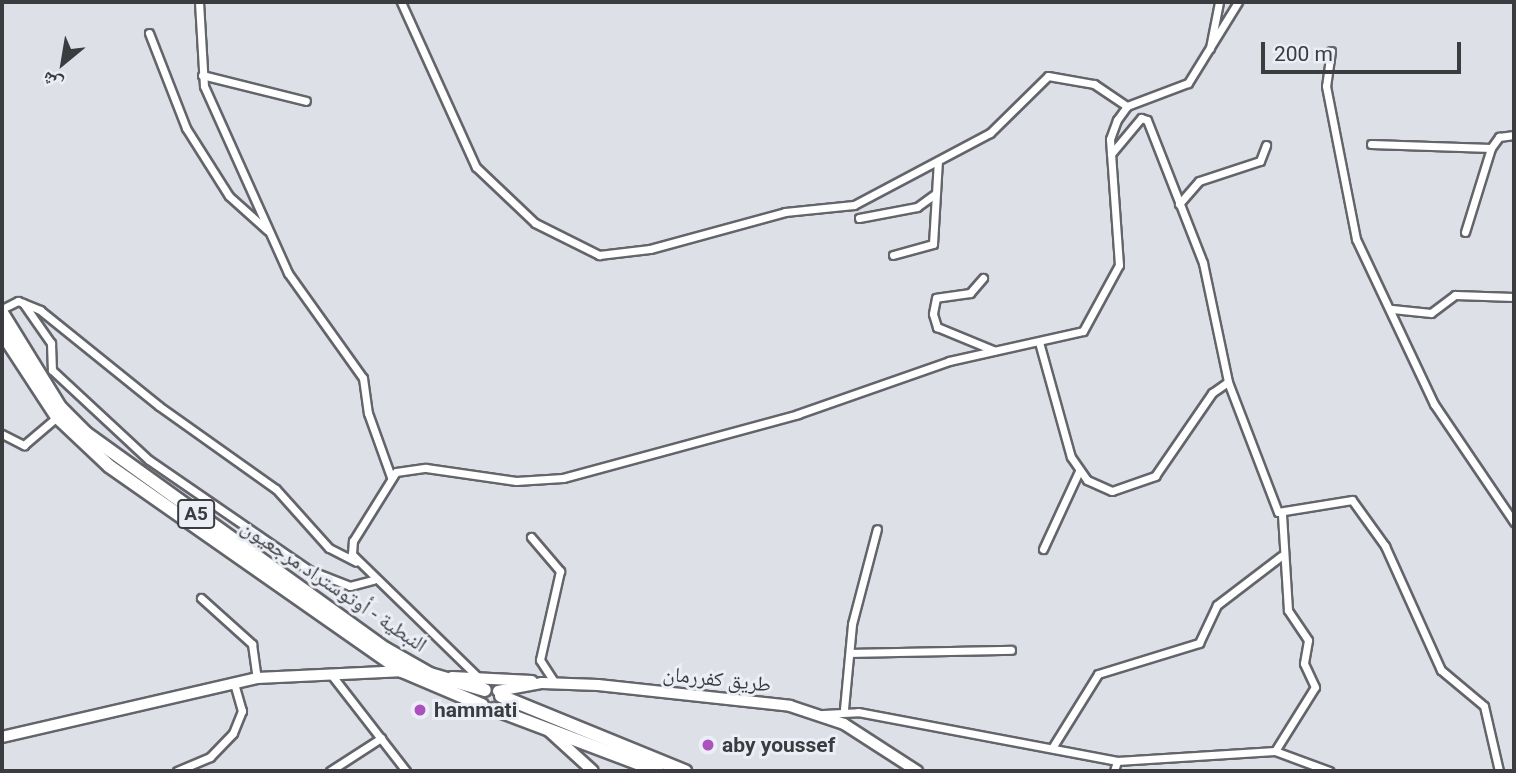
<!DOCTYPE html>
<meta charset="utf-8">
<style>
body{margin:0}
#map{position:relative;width:1516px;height:773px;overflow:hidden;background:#dde0e7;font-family:Roboto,"Noto Naskh Arabic",sans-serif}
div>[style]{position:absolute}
.roads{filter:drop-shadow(2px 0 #63656b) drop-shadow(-2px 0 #63656b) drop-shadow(0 2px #63656b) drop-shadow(0 -2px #63656b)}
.street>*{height:7px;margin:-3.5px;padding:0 3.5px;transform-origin:3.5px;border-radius:3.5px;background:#fff}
.secondary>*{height:10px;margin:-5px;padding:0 5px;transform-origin:5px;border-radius:5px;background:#fff}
.primary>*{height:10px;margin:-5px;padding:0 5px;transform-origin:5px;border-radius:5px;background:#fff}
.highway>*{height:12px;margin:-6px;padding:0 6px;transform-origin:6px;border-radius:6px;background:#fff}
.dots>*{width:19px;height:19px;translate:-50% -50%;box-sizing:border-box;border:4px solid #ebeef4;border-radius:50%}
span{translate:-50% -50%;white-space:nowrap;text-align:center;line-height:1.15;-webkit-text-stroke:6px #ebeef4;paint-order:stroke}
.shield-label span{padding:2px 5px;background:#ebeef4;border:2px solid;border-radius:5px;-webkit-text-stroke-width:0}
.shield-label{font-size:19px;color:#3b3c3f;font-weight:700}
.street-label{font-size:21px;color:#3b3c3f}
.poi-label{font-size:21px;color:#3b3c3f;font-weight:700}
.left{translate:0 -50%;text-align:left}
.frame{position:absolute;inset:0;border:4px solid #3b3c3f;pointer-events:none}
.north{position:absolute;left:28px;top:28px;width:70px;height:70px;-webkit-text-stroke:5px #ebeef4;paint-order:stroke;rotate:210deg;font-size:19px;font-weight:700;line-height:28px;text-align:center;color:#3b3c3f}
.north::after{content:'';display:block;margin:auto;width:24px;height:32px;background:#3b3c3f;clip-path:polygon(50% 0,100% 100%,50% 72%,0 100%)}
.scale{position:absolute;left:1261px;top:42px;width:200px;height:32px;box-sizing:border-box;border:4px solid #3b3c3f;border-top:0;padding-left:9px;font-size:21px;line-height:24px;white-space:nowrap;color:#3b3c3f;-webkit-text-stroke:5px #ebeef4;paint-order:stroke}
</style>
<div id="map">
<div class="roads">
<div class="street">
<div style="left:199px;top:2px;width:84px;rotate:86.6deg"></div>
<div style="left:204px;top:86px;width:205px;rotate:65.8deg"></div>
<div style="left:288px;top:273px;width:129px;rotate:54.5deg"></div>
<div style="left:363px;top:378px;width:35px;rotate:82deg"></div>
<div style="left:368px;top:413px;width:68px;rotate:70.2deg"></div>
<div style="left:401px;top:2px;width:181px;rotate:65.6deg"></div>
<div style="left:476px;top:167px;width:81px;rotate:43.5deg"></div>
<div style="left:535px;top:223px;width:72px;rotate:26.6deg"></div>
<div style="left:599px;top:255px;width:51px;rotate:-6.7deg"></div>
<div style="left:650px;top:249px;width:140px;rotate:-15.3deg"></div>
<div style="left:785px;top:212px;width:69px;rotate:-5.8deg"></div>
<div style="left:854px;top:205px;width:154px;rotate:-27.9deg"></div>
<div style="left:990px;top:133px;width:81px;rotate:-44.5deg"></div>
<div style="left:1048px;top:76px;width:47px;rotate:9.9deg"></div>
<div style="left:1094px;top:84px;width:40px;rotate:34deg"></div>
<div style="left:149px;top:33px;width:102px;rotate:68.7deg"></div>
<div style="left:186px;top:128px;width:80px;rotate:57.7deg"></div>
<div style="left:229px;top:196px;width:52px;rotate:41.9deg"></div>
<div style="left:1210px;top:48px;width:47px;rotate:-78.9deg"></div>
<div style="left:1331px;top:51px;width:35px;rotate:98deg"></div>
<div style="left:1326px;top:86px;width:156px;rotate:78.9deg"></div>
<div style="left:1356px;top:239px;width:183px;rotate:64.7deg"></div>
<div style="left:1434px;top:404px;width:143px;rotate:55.9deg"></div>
<div style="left:202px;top:75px;width:107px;rotate:14deg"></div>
<div style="left:1371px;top:144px;width:120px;rotate:1.9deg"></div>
<div style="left:1111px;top:154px;width:47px;rotate:-50.2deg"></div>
<div style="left:1141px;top:118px;width:6px;rotate:18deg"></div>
<div style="left:1147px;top:120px;width:154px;rotate:68.6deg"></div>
<div style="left:1203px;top:263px;width:122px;rotate:78.1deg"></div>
<div style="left:1179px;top:204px;width:30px;rotate:-49deg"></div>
<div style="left:1199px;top:181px;width:64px;rotate:-18.2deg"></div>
<div style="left:1260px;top:161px;width:17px;rotate:-69deg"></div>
<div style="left:859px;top:218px;width:59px;rotate:-10.7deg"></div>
<div style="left:917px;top:207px;width:22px;rotate:-36deg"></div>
<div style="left:1465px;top:232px;width:88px;rotate:-72.8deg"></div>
<div style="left:1491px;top:148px;width:14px;rotate:-54deg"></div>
<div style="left:1499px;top:137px;width:15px;rotate:-8deg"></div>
<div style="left:893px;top:255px;width:41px;rotate:-15.4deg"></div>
<div style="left:933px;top:244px;width:83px;rotate:-86.6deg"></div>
<div style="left:983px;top:278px;width:20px;rotate:131deg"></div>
<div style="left:970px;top:293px;width:34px;rotate:172deg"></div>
<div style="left:936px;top:298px;width:16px;rotate:101deg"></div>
<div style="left:933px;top:314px;width:14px;rotate:73deg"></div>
<div style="left:937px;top:327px;width:61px;rotate:22.3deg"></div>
<div style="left:23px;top:303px;width:49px;rotate:55deg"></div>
<div style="left:51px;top:343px;width:27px;rotate:88deg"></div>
<div style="left:52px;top:370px;width:132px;rotate:42.9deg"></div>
<div style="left:149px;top:460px;width:194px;rotate:34.5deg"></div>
<div style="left:309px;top:570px;width:44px;rotate:21.3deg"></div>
<div style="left:350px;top:586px;width:24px;rotate:-15deg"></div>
<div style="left:2px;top:309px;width:18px;rotate:-27deg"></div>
<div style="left:18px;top:301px;width:24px;rotate:22deg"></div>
<div style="left:40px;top:310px;width:153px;rotate:38.9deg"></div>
<div style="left:159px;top:406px;width:143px;rotate:35.4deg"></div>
<div style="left:276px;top:489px;width:79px;rotate:48.1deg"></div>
<div style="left:329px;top:548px;width:30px;rotate:27deg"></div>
<div style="left:1392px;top:309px;width:39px;rotate:6deg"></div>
<div style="left:1431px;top:313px;width:30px;rotate:-37deg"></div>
<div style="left:1455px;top:295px;width:59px;rotate:1.9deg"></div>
<div style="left:1039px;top:342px;width:119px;rotate:74.5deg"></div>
<div style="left:1071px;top:457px;width:28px;rotate:55deg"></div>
<div style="left:1087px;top:480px;width:27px;rotate:24deg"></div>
<div style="left:1112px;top:491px;width:46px;rotate:-19.2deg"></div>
<div style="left:1155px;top:476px;width:101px;rotate:-55.5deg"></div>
<div style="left:1212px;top:393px;width:19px;rotate:-35deg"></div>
<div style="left:1228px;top:382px;width:139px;rotate:69deg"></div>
<div style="left:1278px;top:512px;width:75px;rotate:-9.2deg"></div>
<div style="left:1352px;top:500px;width:57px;rotate:54.3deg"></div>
<div style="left:1385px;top:546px;width:136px;rotate:65.7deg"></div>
<div style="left:1441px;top:670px;width:56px;rotate:39.9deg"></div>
<div style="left:1484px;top:706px;width:67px;rotate:77deg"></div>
<div style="left:2px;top:434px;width:25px;rotate:27deg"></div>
<div style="left:24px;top:445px;width:43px;rotate:-40.3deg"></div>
<div style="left:531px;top:537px;width:45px;rotate:49.5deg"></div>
<div style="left:560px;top:571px;width:91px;rotate:102.7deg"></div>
<div style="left:540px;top:660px;width:27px;rotate:57deg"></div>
<div style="left:1043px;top:549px;width:86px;rotate:-65.2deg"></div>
<div style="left:201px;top:598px;width:69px;rotate:42deg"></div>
<div style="left:252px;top:644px;width:34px;rotate:82deg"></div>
<div style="left:850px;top:653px;width:161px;rotate:-1.1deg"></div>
<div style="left:330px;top:673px;width:124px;rotate:52.2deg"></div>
<div style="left:482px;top:681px;width:182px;rotate:-135.7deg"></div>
<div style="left:352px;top:554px;width:13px;rotate:-86deg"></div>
<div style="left:353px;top:541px;width:81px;rotate:-58.1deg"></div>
<div style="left:396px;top:472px;width:30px;rotate:-8deg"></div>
<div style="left:426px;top:468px;width:91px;rotate:8.2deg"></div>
<div style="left:516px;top:481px;width:47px;rotate:-3.7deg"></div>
<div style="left:563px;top:478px;width:244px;rotate:-15.2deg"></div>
<div style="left:798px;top:414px;width:160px;rotate:-19.3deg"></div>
<div style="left:949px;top:361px;width:137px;rotate:-12.6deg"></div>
<div style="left:1083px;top:331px;width:75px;rotate:-61.4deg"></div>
<div style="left:1119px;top:265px;width:126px;rotate:-94.1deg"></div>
<div style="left:1110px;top:139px;width:20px;rotate:-70deg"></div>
<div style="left:1117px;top:120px;width:17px;rotate:-54deg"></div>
<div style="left:1127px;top:106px;width:65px;rotate:-20.7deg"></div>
<div style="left:1188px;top:83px;width:95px;rotate:-58.3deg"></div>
<div style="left:844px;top:709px;width:85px;rotate:-84.6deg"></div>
<div style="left:852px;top:624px;width:98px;rotate:-75.3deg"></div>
<div style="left:823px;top:714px;width:35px;rotate:-3deg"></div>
<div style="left:858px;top:712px;width:264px;rotate:10.7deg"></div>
<div style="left:1117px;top:761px;width:158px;rotate:-3.6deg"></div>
<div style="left:1275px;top:751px;width:58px;rotate:20.3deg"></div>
<div style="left:1052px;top:748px;width:87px;rotate:-58.1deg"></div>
<div style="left:1098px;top:674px;width:106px;rotate:-17.1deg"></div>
<div style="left:1199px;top:643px;width:42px;rotate:-64.7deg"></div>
<div style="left:1217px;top:605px;width:81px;rotate:-37.4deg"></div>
<div style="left:1275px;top:751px;width:75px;rotate:-58deg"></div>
<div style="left:1315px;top:687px;width:26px;rotate:-115deg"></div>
<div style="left:1304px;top:663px;width:23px;rotate:-80deg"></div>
<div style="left:1308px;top:640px;width:36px;rotate:-124deg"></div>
<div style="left:1288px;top:610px;width:96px;rotate:-93.6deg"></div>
<div style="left:177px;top:771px;width:36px;rotate:-23deg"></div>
<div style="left:210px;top:757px;width:33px;rotate:-46deg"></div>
<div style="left:233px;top:733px;width:24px;rotate:-68deg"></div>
<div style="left:242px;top:711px;width:29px;rotate:-106deg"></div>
<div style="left:330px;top:771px;width:61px;rotate:-32.9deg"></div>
<div style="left:1114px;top:771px;width:10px;rotate:-73deg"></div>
</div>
<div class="secondary">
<div style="left:452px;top:677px;width:80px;rotate:2.9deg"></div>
<div style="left:498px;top:691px;width:45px;rotate:-10.3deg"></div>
<div style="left:542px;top:683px;width:56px;rotate:2deg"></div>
<div style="left:598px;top:685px;width:193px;rotate:6.2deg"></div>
<div style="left:790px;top:706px;width:57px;rotate:18.4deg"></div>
<div style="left:844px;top:724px;width:87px;rotate:32.8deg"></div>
<div style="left:549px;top:731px;width:59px;rotate:42.3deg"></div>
</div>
<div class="primary">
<div style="left:2px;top:737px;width:262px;rotate:-13deg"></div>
<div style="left:257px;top:678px;width:148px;rotate:-2.7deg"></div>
</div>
<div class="highway">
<div style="left:2px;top:313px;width:110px;rotate:58.3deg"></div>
<div style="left:60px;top:407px;width:37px;rotate:45deg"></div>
<div style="left:86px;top:433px;width:370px;rotate:35.8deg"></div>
<div style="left:386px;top:649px;width:51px;rotate:29.6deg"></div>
<div style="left:430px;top:674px;width:57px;rotate:16.2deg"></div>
<div style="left:2px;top:333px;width:100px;rotate:56.8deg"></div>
<div style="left:57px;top:417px;width:71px;rotate:43.3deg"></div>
<div style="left:109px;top:466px;width:358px;rotate:35deg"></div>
<div style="left:402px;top:671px;width:87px;rotate:23deg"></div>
<div style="left:501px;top:696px;width:199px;rotate:22.2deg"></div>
<div style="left:494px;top:709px;width:175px;rotate:20.7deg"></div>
</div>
</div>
<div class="dots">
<div style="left:420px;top:710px;background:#ab52bf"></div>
<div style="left:708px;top:745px;background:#ab52bf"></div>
</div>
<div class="shield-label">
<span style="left:196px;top:514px">A5</span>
</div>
<div class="street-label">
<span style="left:334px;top:586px;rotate:34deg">النبطية - أوتوستراد مرجعيون</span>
<span style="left:717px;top:679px;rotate:6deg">طريق كفررمان</span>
</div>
<div class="poi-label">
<span class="left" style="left:434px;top:710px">hammati</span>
<span class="left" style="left:722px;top:745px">aby youssef</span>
</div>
<div class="frame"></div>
<div class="north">ش</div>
<div class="scale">200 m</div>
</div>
